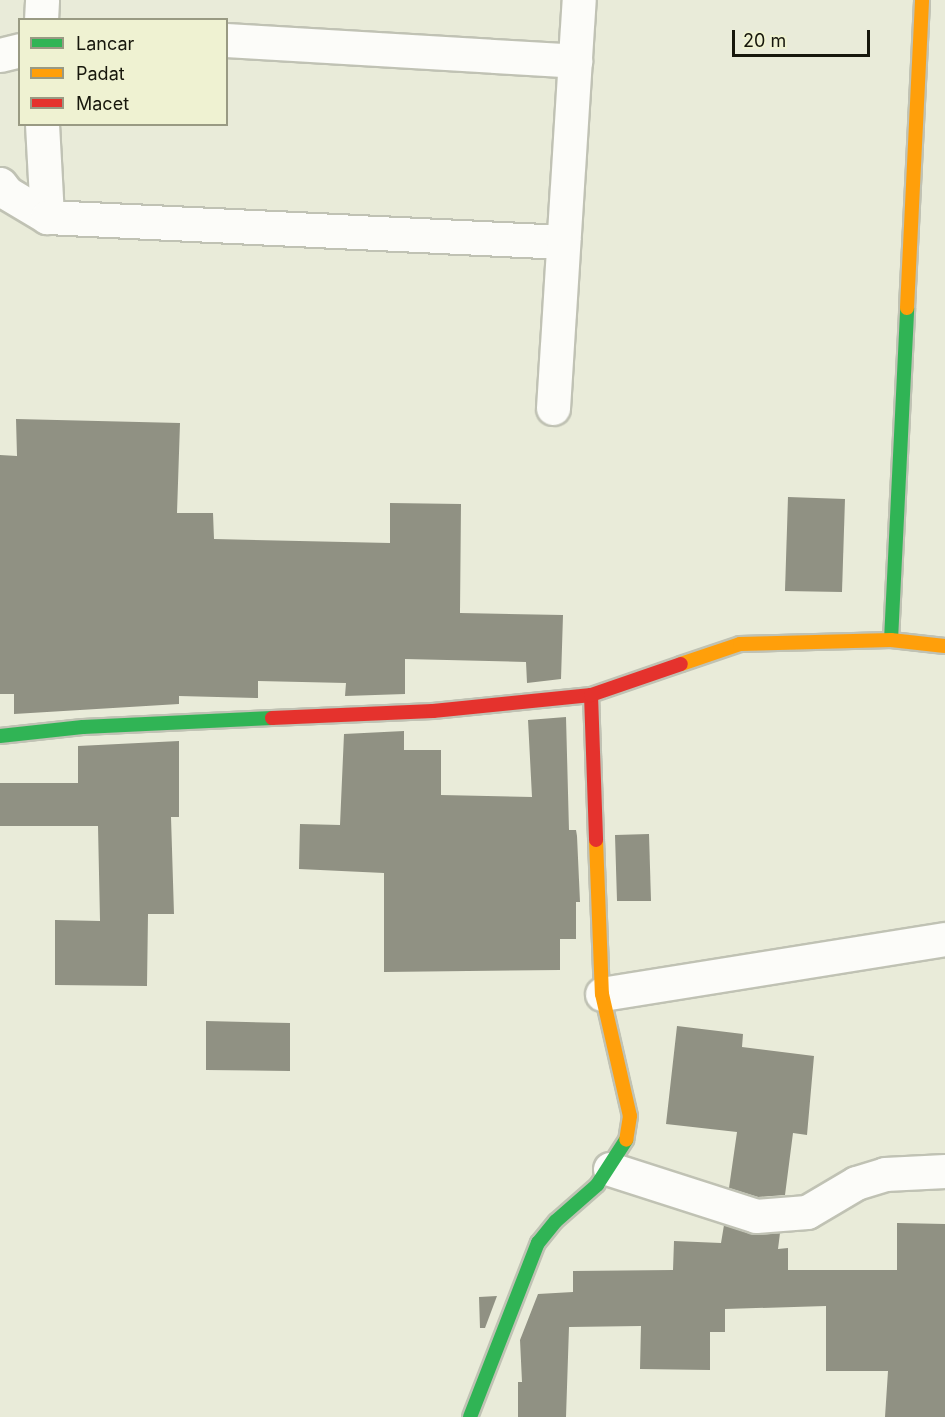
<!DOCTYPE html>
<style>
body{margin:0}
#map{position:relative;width:945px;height:1417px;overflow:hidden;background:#e9ebd9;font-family:Inter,sans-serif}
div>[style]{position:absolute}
.building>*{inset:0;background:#909183}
.roads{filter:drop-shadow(2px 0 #c0c2b4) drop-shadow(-2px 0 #c0c2b4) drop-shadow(0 2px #c0c2b4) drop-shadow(0 -2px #c0c2b4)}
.street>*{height:33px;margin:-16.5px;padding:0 16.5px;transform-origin:16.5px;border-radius:16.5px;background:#fcfcf9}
.fast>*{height:14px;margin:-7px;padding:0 7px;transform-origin:7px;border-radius:7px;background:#30b455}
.slow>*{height:14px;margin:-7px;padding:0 7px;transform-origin:7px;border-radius:7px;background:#ff9f0a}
.jam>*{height:14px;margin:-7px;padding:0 7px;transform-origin:7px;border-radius:7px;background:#e5322d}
span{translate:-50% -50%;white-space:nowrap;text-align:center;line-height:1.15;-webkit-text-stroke:6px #eff2d2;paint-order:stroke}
.legend{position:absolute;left:18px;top:18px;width:210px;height:108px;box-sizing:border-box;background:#eff2d2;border:2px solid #999a83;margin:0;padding:8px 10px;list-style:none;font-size:18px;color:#17170c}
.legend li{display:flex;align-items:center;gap:12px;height:30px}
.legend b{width:30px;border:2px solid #999a83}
.scale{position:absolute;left:732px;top:30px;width:138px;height:27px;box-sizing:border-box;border:3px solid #17170c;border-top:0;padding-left:8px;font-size:18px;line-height:21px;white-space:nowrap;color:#17170c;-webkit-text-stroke:4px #eff2d2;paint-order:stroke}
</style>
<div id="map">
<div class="building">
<div style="clip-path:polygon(16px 419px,180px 423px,177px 513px,213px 513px,214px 539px,390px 543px,390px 503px,461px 504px,460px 613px,563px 615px,561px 679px,527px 683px,526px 662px,405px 659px,405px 694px,345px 696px,346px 683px,258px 681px,258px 698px,179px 696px,179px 704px,14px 714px,14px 694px,0 694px,0 455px,17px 456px)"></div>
<div style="clip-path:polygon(788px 497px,845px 499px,842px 592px,785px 591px)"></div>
<div style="clip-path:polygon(566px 717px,569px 830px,576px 830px,577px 836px,580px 902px,576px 902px,576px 939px,560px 939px,560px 970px,384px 972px,384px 873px,299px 869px,300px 824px,340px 825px,344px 734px,404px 731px,404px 750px,441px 750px,441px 795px,532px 797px,528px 720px)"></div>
<div style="clip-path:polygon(179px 741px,179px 817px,171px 817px,174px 914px,148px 914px,147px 986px,55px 985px,55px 920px,100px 921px,98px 826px,0 826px,0 783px,78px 783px,78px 746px)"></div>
<div style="clip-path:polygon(649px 834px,651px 901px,617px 901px,615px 835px)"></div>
<div style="clip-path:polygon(206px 1021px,290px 1023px,290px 1071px,206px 1070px)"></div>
<div style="clip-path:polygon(677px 1026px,743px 1034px,742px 1047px,814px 1056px,807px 1135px,793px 1133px,785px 1195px,758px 1197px,729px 1188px,737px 1132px,666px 1124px)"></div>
<div style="clip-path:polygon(897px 1223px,945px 1224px,945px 1417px,885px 1417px,888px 1371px,826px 1371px,826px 1306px,725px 1309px,725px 1332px,710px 1332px,710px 1370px,640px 1369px,641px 1326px,569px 1327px,566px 1417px,518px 1417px,518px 1382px,522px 1382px,520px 1340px,538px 1294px,573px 1292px,573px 1271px,673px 1270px,674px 1241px,721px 1243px,724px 1225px,751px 1234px,780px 1233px,778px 1249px,788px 1248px,788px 1270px,897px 1270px)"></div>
<div style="clip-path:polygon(497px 1296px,485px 1328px,480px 1328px,479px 1297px)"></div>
</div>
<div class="roads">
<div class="street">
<div style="left:41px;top:20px;width:20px;rotate:-87deg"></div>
<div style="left:226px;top:40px;width:350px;rotate:3.4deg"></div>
<div style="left:0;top:55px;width:21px;rotate:-14deg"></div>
<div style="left:42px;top:124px;width:93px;rotate:86.9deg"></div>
<div style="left:0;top:184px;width:11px;rotate:52deg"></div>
<div style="left:7px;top:193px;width:47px;rotate:31deg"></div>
<div style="left:47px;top:217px;width:517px;rotate:2.77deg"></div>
<div style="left:553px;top:408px;width:409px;rotate:-86.4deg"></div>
<div style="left:602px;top:994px;width:347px;rotate:-9.1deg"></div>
<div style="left:610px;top:1169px;width:153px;rotate:17.8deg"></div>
<div style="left:756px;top:1216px;width:51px;rotate:-4.5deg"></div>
<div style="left:807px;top:1212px;width:57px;rotate:-30.6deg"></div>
<div style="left:856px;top:1183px;width:30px;rotate:-17deg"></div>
<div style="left:885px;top:1174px;width:60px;rotate:-2.9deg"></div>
</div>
<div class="fast">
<div style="left:891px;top:640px;width:332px;rotate:-87.2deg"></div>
<div style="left:0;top:736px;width:83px;rotate:-6.2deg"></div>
<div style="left:83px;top:727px;width:189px;rotate:-2.7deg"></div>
<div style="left:470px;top:1417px;width:187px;rotate:-68.7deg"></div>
<div style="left:538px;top:1243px;width:28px;rotate:-51deg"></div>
<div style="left:556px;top:1221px;width:55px;rotate:-41.3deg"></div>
<div style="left:597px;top:1185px;width:54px;rotate:-57.2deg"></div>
</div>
<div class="slow">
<div style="left:907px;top:308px;width:308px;rotate:-87.2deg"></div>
<div style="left:681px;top:664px;width:62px;rotate:-18.7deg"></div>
<div style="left:740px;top:644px;width:151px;rotate:-1.5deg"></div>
<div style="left:891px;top:640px;width:54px;rotate:6.3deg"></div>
<div style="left:596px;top:840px;width:154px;rotate:87.8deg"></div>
<div style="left:602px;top:994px;width:125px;rotate:77.1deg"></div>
<div style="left:630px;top:1116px;width:24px;rotate:99deg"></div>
</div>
<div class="jam">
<div style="left:591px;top:695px;width:145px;rotate:88deg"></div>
<div style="left:272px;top:718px;width:161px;rotate:-2.5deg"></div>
<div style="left:433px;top:711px;width:159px;rotate:-5.8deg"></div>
<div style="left:591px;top:695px;width:95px;rotate:-19deg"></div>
</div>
</div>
<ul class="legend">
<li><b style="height:8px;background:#30b455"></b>Lancar</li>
<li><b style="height:8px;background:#ff9f0a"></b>Padat</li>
<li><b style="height:8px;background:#e5322d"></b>Macet</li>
</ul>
<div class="scale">20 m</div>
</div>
